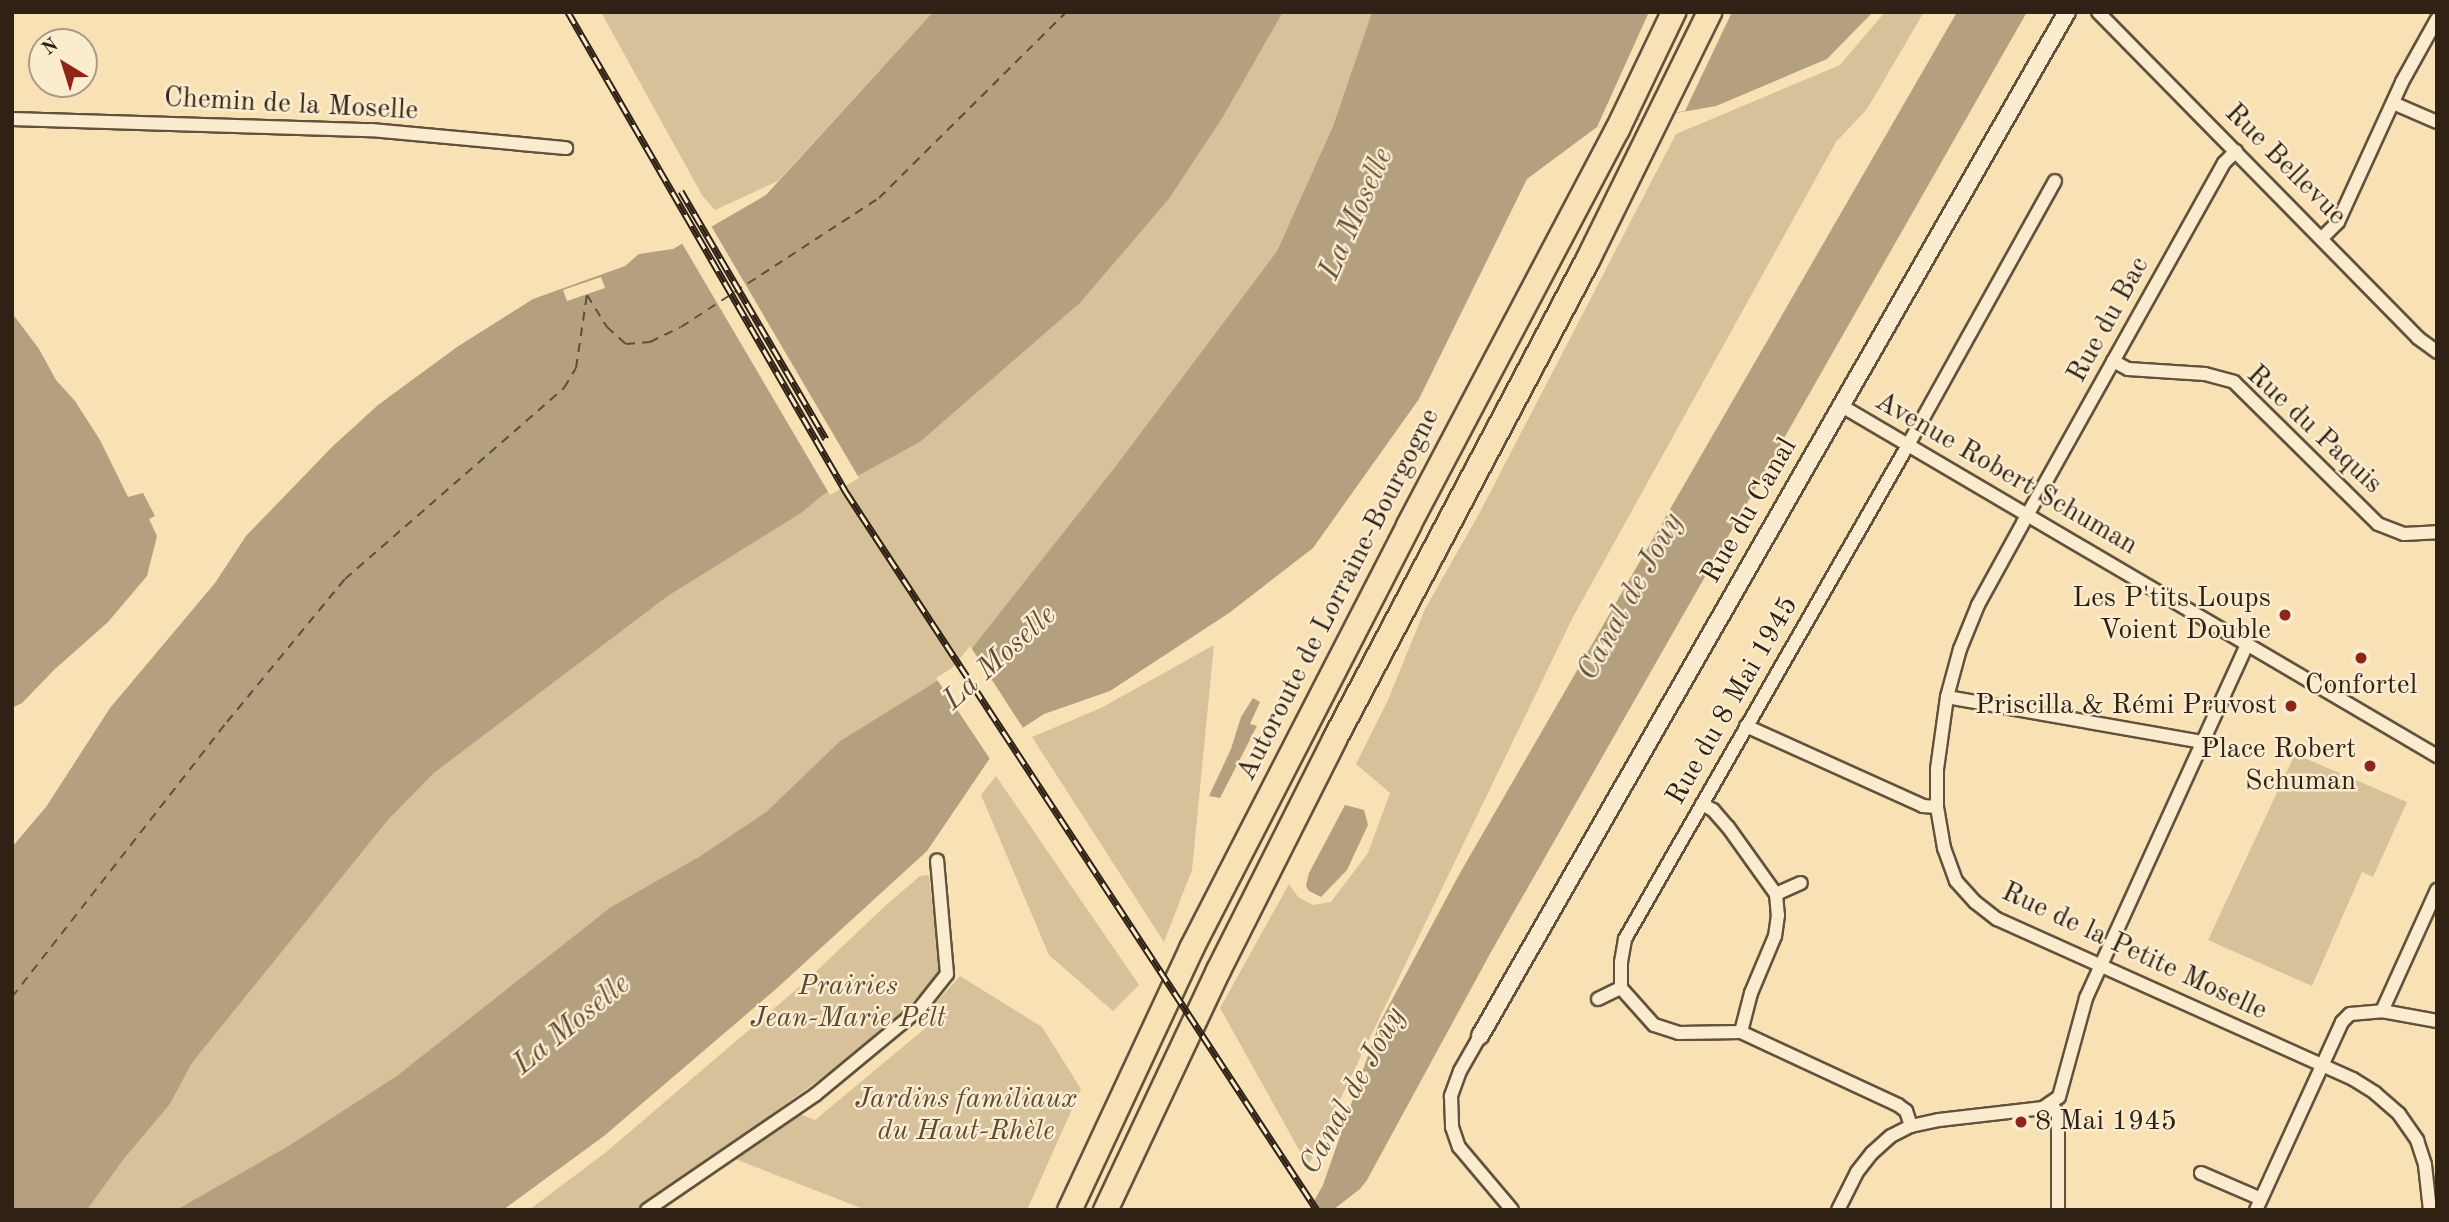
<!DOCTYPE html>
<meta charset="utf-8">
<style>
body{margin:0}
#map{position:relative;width:2449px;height:1222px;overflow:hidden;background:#f9e1b6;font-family:"Old Standard TT",serif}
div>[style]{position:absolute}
.green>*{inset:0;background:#d7c19a}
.water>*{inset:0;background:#b4a07f}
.pier>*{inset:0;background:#f9e1b6}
.ferry>*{height:2px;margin-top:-1px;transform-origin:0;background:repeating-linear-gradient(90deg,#5e4e39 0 9px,transparent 0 16px)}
.roads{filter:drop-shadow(2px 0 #62523c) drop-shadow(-2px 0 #62523c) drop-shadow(0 2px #62523c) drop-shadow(0 -2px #62523c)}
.minor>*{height:12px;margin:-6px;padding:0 6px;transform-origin:6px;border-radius:6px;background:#fbecd0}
.tertiary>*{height:16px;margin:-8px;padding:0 8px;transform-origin:8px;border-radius:8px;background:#fbecd0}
.motorway>*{height:23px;margin:-11.5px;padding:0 11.5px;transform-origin:11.5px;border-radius:11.5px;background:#f9e1b6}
.rail>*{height:7px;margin-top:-3.5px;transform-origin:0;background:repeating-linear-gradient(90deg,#fbecd0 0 13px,#2f2214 0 26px);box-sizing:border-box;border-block:2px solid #2f2214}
.dots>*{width:19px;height:19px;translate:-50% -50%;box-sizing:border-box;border:4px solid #fbecd0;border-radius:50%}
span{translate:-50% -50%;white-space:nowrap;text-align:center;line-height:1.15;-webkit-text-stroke:5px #fbecd0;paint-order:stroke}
.street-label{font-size:28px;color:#2f2214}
.poi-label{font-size:28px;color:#2f2214}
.right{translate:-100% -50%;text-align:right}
.left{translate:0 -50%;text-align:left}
.park-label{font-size:28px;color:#594a36;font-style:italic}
.water-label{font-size:30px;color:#5e4e39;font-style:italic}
.frame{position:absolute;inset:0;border:14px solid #2f2214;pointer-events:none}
.north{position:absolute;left:28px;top:28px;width:70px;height:70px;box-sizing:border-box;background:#fbecd0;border:2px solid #a99b85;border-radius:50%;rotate:322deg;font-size:19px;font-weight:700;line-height:28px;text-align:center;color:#2f2214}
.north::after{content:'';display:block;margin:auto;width:24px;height:32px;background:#8f2418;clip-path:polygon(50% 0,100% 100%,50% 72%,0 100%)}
</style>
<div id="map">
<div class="green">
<div style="clip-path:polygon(601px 12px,933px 12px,778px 181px,715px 210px,702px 195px)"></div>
<div style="clip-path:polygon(1283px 12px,1372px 12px,1333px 126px,1277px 251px,1115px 467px,955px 671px,840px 741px,766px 812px,697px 858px,398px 1075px,290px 1145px,176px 1210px,87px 1210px,123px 1160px,170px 1104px,192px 1063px,388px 820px,434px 773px,668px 596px,800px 513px,823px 495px,920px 442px,1080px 303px,1169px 199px,1223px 117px)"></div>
<div style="clip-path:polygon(1885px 12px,1924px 12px,1867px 109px,1836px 142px,1572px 619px,1308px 1166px,1220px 1008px,1289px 884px,1298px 897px,1313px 905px,1331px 902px,1368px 853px,1390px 793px,1356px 764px,1388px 700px,1425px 609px,1480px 512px,1676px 134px,1840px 65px)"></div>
<div style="clip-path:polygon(1214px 645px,1192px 870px,1164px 942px,1032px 737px,1101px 708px)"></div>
<div style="clip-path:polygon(2295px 754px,2407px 802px,2373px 877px,2362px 872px,2312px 986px,2208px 940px)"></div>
<div style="clip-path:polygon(996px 776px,1139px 985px,1113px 1011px,1049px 955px,981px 795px)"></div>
<div style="clip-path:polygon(929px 875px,940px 974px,875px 1039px,640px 1210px,529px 1210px,605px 1153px,805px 982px,885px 906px,920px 876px)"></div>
<div style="clip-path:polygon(960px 976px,1042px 1027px,1081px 1089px,1027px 1210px,866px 1210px,735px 1159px,797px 1113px,815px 1120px,934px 1021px,938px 1014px,931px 1008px)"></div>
</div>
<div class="water">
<div style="clip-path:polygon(933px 12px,1283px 12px,1223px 117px,1169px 199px,1080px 303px,920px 442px,823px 495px,801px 513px,668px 596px,434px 773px,388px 820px,192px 1063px,170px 1104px,123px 1160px,87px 1210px,12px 1210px,12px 847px,46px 807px,110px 708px,215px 583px,246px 536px,332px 447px,378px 405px,457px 347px,533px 299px,625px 266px,639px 254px,673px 249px,766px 195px)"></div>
<div style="clip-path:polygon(1372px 12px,1873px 12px,1827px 59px,1716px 106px,1597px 127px,1527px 179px,1419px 399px,1313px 548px,1229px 613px,1110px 691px,1044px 714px,1021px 729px,990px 758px,927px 851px,776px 989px,604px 1136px,503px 1210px,176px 1210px,290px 1145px,398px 1075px,611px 907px,697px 858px,766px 812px,840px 741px,955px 670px,1115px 467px,1277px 251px,1333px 126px)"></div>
<div style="clip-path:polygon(1957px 12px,2027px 12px,1491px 952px,1367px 1180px,1360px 1189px,1333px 1210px,1309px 1210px,1323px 1185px,1379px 1024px,1460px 873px)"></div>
<div style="clip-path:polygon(12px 313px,39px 349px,56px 380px,75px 401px,100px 440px,128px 497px,143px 493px,155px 516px,149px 519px,157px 536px,147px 576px,108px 622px,54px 670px,22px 703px,12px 708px)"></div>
<div style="clip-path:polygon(1253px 698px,1260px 702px,1250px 724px,1257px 726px,1220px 798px,1209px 796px,1231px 749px,1241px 717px)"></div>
<div style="clip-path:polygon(1345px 805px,1364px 810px,1368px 825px,1347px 870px,1321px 897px,1309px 891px,1306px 886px,1309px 873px)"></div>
</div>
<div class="pier">
<div style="clip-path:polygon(1649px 12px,1732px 12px,1685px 111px,1597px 127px)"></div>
<div style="clip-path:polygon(710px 224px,859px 478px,830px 495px,680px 240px)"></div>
<div style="clip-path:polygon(601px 277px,605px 288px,567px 301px,563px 290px)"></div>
<div style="clip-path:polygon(970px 646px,1025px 731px,992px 762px,936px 678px,952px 668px)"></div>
</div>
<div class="ferry">
<div style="left:587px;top:295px;width:38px;rotate:58deg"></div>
<div style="left:607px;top:327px;width:25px;rotate:42deg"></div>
<div style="left:626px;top:344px;width:24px;rotate:-5deg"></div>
<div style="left:650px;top:342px;width:34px;rotate:-26deg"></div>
<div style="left:681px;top:327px;width:236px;rotate:-33.1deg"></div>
<div style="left:879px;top:198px;width:264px;rotate:-44.8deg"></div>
<div style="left:12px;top:997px;width:349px;rotate:-52deg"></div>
<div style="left:227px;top:722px;width:185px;rotate:-50.5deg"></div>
<div style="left:345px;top:579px;width:291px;rotate:-41.1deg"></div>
<div style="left:564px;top:388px;width:23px;rotate:-59deg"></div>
<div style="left:576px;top:368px;width:75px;rotate:-81.5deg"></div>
</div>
<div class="roads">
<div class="minor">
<div style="left:2098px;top:12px;width:457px;rotate:45.5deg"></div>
<div style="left:2418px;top:338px;width:24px;rotate:36deg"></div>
<div style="left:2393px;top:103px;width:48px;rotate:23.4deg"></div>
<div style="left:12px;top:119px;width:359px;rotate:1.8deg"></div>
<div style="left:371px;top:130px;width:196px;rotate:5.3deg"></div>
<div style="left:2236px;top:151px;width:17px;rotate:135deg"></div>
<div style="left:2224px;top:163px;width:412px;rotate:119.2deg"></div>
<div style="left:2023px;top:523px;width:94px;rotate:118.8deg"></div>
<div style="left:1978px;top:605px;width:48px;rotate:112.2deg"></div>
<div style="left:1960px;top:649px;width:50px;rotate:105.2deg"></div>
<div style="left:1947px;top:697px;width:73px;rotate:97.9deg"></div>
<div style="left:1937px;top:769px;width:38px;rotate:90deg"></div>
<div style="left:1937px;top:807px;width:42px;rotate:80.3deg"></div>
<div style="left:1944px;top:848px;width:35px;rotate:70deg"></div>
<div style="left:1956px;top:881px;width:28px;rotate:48deg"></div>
<div style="left:1975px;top:902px;width:28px;rotate:38deg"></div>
<div style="left:1997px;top:919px;width:390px;rotate:24.2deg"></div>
<div style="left:2353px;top:1079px;width:26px;rotate:32deg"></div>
<div style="left:2375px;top:1093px;width:32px;rotate:41deg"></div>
<div style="left:2399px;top:1114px;width:32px;rotate:55deg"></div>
<div style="left:2417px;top:1140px;width:26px;rotate:72deg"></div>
<div style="left:2425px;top:1165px;width:45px;rotate:83.7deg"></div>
<div style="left:2322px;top:238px;width:23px;rotate:-45deg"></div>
<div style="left:2338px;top:222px;width:154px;rotate:-65.4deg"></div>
<div style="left:2402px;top:82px;width:72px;rotate:-60.9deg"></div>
<div style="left:2113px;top:361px;width:17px;rotate:28deg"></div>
<div style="left:2128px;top:369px;width:77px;rotate:3.7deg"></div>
<div style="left:2205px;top:374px;width:30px;rotate:15deg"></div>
<div style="left:2234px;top:382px;width:202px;rotate:44.6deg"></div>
<div style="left:2378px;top:524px;width:28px;rotate:21deg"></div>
<div style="left:2404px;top:534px;width:33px;rotate:-3deg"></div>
<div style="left:1840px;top:405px;width:693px;rotate:30.45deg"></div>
<div style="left:1947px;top:697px;width:260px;rotate:10deg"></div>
<div style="left:1746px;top:726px;width:194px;rotate:24.3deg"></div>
<div style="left:1923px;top:806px;width:14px;rotate:4deg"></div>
<div style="left:1702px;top:804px;width:13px;rotate:29deg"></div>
<div style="left:1713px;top:810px;width:23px;rotate:49deg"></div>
<div style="left:1728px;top:827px;width:82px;rotate:54.4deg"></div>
<div style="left:1776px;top:894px;width:21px;rotate:85deg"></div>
<div style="left:1778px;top:915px;width:21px;rotate:98deg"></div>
<div style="left:1775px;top:936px;width:62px;rotate:112.8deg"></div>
<div style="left:1751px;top:993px;width:40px;rotate:104.4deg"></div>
<div style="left:1776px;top:894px;width:27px;rotate:-24deg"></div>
<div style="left:1598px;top:999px;width:25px;rotate:-26deg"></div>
<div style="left:2382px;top:1011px;width:56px;rotate:10.3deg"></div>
<div style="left:1480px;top:1036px;width:40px;rotate:119.7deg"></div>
<div style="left:1460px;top:1071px;width:27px;rotate:110deg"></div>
<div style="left:1451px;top:1096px;width:31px;rotate:88deg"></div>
<div style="left:1452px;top:1127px;width:21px;rotate:71deg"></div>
<div style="left:1459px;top:1147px;width:82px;rotate:49.9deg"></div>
<div style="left:2052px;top:1104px;width:13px;rotate:63deg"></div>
<div style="left:2058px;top:1116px;width:94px;rotate:90deg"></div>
<div style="left:1911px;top:1126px;width:16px;rotate:-108deg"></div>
<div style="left:1906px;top:1111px;width:10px;rotate:-143deg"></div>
<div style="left:1898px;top:1105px;width:173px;rotate:-155.1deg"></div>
<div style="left:1741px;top:1032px;width:62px;rotate:179.1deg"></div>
<div style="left:1679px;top:1033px;width:26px;rotate:-162deg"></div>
<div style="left:1654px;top:1025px;width:50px;rotate:-131.7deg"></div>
<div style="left:1621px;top:988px;width:26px;rotate:-90deg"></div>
<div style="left:1621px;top:962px;width:23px;rotate:-80deg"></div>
<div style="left:1625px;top:939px;width:569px;rotate:-60.19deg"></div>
<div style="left:1908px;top:445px;width:302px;rotate:-60.9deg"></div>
<div style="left:2201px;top:1173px;width:65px;rotate:23.4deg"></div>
<div style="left:647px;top:1210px;width:204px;rotate:-34.4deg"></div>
<div style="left:815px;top:1095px;width:136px;rotate:-39.6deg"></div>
<div style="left:920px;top:1008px;width:43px;rotate:-51.5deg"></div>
<div style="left:947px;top:974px;width:114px;rotate:-95deg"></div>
<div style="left:1838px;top:1210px;width:42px;rotate:-63.4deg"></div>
<div style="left:1857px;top:1172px;width:24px;rotate:-52deg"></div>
<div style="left:1872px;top:1153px;width:25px;rotate:-42deg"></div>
<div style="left:1891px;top:1136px;width:22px;rotate:-27deg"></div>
<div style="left:1911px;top:1126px;width:29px;rotate:-12deg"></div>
<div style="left:1939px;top:1120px;width:105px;rotate:-6.6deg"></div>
<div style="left:2043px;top:1108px;width:19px;rotate:-35deg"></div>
<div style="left:2059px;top:1097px;width:103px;rotate:-74.7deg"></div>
<div style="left:2086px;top:998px;width:389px;rotate:-65.5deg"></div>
<div style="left:2256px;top:1210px;width:207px;rotate:-65.4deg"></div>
<div style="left:2342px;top:1022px;width:11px;rotate:-45deg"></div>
<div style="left:2350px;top:1014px;width:32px;rotate:-5deg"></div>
<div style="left:2382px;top:1011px;width:133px;rotate:-65.6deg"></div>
</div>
<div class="tertiary">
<div style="left:1480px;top:1036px;width:1180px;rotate:-60.18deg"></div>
</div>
<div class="motorway">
<div style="left:1069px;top:1210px;width:289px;rotate:-65deg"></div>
<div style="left:1191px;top:948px;width:475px;rotate:-62.8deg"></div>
<div style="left:1408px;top:525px;width:448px;rotate:-62.2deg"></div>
<div style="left:1617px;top:129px;width:130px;rotate:-64.4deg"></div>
<div style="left:1105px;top:1210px;width:265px;rotate:-64.8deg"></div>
<div style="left:1218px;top:970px;width:258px;rotate:-63.3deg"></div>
<div style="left:1334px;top:739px;width:544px;rotate:-62.16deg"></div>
<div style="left:1588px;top:258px;width:274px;rotate:-63.8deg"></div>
</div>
</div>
<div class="rail">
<div style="left:568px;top:12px;width:555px;rotate:59.92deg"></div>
<div style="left:846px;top:492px;width:859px;rotate:56.74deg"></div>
<div style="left:681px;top:191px;width:287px;rotate:59.7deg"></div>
</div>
<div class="dots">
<div style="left:2285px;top:615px;background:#8f2418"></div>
<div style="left:2361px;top:658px;background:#8f2418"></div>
<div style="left:2291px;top:706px;background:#8f2418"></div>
<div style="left:2370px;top:766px;background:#8f2418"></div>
<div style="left:2021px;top:1122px;background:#8f2418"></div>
</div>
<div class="street-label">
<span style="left:291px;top:105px;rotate:3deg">Chemin de la Moselle</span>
<span style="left:2285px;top:165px;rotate:45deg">Rue Bellevue</span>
<span style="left:2109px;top:320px;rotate:-61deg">Rue du Bac</span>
<span style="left:2314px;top:430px;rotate:43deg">Rue du Paquis</span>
<span style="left:2006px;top:474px;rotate:30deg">Avenue Robert Schuman</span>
<span style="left:1750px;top:511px;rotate:-60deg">Rue du Canal</span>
<span style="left:1339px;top:595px;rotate:-63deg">Autoroute de Lorraine-Bourgogne</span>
<span style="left:1733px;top:701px;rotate:-60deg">Rue du 8 Mai 1945</span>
<span style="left:2134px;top:952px;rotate:25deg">Rue de la Petite Moselle</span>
</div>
<div class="poi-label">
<span class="right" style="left:2271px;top:615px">Les P'tits Loups<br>Voient Double</span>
<span style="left:2361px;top:686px">Confortel</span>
<span class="right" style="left:2277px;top:706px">Priscilla &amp; Rémi Pruvost</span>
<span class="right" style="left:2356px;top:766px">Place Robert<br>Schuman</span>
<span class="left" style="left:2035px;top:1122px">8 Mai 1945</span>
</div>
<div class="park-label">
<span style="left:848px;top:1003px">Prairies<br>Jean-Marie Pelt</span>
<span style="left:966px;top:1116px">Jardins familiaux<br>du Haut-Rhèle</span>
</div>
<div class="water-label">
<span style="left:1357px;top:214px;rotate:-66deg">La Moselle</span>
<span style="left:1631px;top:597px;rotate:-61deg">Canal de Jouy</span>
<span style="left:1000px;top:658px;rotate:-42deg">La Moselle</span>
<span style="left:572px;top:1025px;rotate:-39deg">La Moselle</span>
<span style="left:1353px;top:1091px;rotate:-61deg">Canal de Jouy</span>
</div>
<div class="frame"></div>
<div class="north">N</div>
</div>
